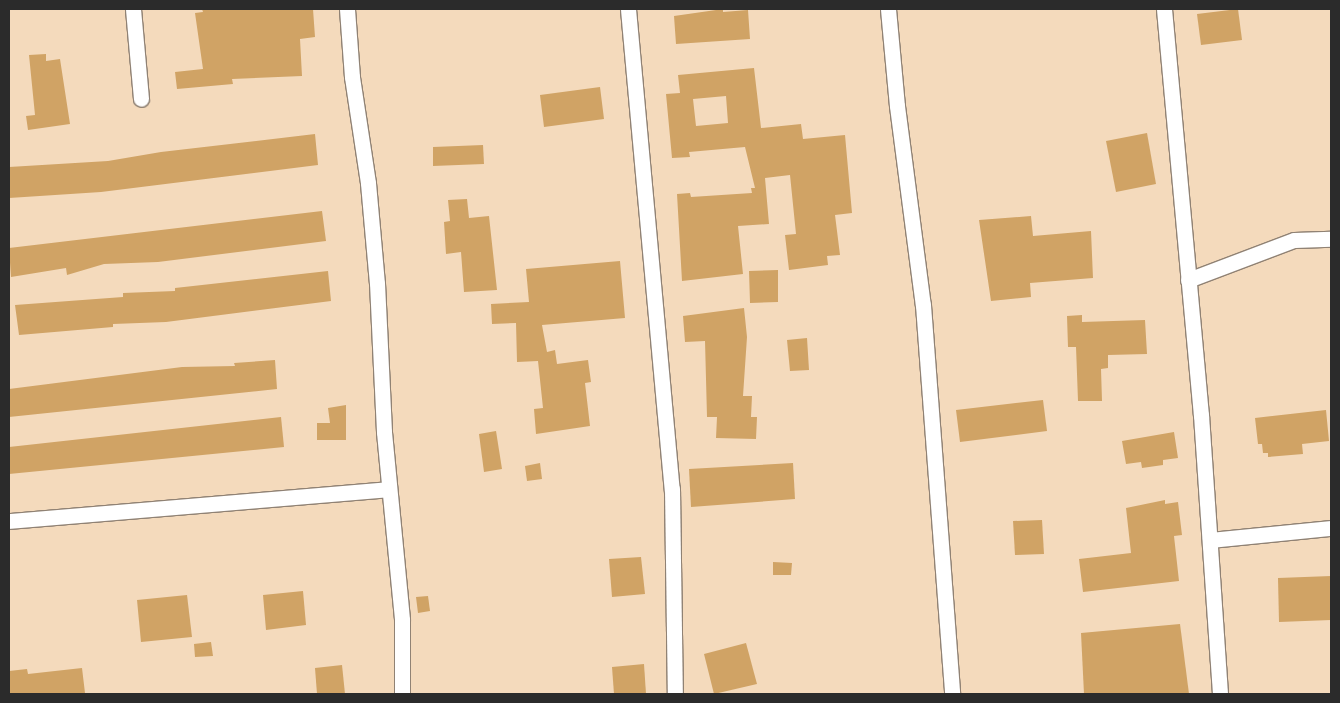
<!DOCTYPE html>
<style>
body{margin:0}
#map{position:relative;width:1340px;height:703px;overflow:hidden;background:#f4dabc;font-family:Cardo,serif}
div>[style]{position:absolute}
.building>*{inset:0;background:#d0a365}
.roads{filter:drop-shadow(1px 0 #908274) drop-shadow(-1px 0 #908274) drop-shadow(0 1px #908274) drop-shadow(0 -1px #908274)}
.street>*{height:15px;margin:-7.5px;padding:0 7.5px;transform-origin:7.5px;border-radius:7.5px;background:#fff}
span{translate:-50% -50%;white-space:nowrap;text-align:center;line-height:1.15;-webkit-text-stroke:4.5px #fcf5e5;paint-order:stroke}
.frame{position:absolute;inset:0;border:10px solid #2b2b2b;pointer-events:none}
</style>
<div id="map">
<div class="building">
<div style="clip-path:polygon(202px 9px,313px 9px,315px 37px,300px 39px,302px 76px,232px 79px,233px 84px,177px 89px,175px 72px,203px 69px,195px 13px,203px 12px)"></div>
<div style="clip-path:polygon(723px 9px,723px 12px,748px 10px,750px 39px,676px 44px,674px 16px)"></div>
<div style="clip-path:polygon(1238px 9px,1242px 40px,1201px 45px,1197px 14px)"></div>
<div style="clip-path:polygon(46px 54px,46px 61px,60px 59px,70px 124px,28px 130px,26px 116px,35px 115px,29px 55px)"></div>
<div style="clip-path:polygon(evenodd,754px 68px,761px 128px,801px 124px,803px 139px,845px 135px,852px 213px,835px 215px,840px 255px,827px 256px,828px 265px,789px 270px,785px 235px,796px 234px,790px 175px,765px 178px,769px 224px,738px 226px,743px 274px,682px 281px,677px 194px,690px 193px,691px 197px,752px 193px,751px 188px,755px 188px,745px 147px,689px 152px,690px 157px,672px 158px,666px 94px,680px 93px,678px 75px,754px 68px,726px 96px,728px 123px,696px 126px,693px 99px,726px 96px)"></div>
<div style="clip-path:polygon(600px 87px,604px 119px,544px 127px,540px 95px)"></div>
<div style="clip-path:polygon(1147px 133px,1156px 184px,1116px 192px,1106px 141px)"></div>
<div style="clip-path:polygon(315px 134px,318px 165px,101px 192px,9px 198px,9px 167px,108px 161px,161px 152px)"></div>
<div style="clip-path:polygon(483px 145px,484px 164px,433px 166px,433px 147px)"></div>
<div style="clip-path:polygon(467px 199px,469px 218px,489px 216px,497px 290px,464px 292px,461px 252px,446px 254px,444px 222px,450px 221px,448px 200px)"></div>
<div style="clip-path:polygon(322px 211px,326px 241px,158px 262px,104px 264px,67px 275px,66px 268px,11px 277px,9px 248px)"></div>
<div style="clip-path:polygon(1031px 216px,1033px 236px,1091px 231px,1093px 278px,1030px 283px,1031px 297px,991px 301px,979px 220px)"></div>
<div style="clip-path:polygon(620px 261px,625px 318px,542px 325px,547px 352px,555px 350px,557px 364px,588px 360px,591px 382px,585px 383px,590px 426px,536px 434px,534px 409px,543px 408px,538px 361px,517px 362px,516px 323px,492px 324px,491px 304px,529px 302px,526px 269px)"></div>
<div style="clip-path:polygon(778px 270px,778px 302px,750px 303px,749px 271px)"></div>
<div style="clip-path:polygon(328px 271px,331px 301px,166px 322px,113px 324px,113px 327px,19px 335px,15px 305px,123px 297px,123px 293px,175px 291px,175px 288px)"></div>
<div style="clip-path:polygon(744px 308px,747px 337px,743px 396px,752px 396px,751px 417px,757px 417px,756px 439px,716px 438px,717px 417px,707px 417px,705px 341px,685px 342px,683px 316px)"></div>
<div style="clip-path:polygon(1082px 315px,1082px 322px,1145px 320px,1147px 354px,1108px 355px,1108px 368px,1101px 369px,1102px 401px,1078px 401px,1076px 347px,1068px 347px,1067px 316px)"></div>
<div style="clip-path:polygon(807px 338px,809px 370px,790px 371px,787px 340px)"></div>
<div style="clip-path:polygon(275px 360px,277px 389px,9px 417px,9px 389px,182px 367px,235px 366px,234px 363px)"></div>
<div style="clip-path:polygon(1043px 400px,1047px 431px,960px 442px,956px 410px)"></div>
<div style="clip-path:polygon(346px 405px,346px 440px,317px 440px,317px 423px,330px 423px,328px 408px)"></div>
<div style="clip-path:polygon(1326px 410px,1329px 441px,1302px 444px,1303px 454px,1268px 457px,1268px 453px,1263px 453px,1262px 444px,1258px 444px,1255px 418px)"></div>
<div style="clip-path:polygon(281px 417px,284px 447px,9px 474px,9px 447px)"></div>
<div style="clip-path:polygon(496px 431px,502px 469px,484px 472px,479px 434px)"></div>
<div style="clip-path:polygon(1174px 432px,1178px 458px,1163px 460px,1163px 465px,1142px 468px,1141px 462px,1126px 464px,1122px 441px)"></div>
<div style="clip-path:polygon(540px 463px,542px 479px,527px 481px,525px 466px)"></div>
<div style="clip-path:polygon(793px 463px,795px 499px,691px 507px,689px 469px)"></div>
<div style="clip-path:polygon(1165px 500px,1165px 504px,1178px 502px,1182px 535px,1174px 536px,1179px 581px,1083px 592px,1079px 559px,1131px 553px,1126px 508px)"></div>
<div style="clip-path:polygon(1042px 520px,1044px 554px,1015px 555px,1013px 521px)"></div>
<div style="clip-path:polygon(641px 557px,645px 594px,612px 597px,609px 559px)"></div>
<div style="clip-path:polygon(773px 562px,792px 563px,791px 575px,773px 575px)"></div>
<div style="clip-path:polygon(1331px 576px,1331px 620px,1279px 622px,1278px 578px)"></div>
<div style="clip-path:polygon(303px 591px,306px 625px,266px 630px,263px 595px)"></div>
<div style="clip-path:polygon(187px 595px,192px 637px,141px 642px,137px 600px)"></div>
<div style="clip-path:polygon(428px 596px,430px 611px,418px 613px,416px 597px)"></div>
<div style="clip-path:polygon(1180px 624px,1189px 694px,1084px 694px,1081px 633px)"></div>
<div style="clip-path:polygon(211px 642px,213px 656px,195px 657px,194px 644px)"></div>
<div style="clip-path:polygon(746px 643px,757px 684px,714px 694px,704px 654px)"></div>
<div style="clip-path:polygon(644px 664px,646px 694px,614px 694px,612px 667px)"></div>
<div style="clip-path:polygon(342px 665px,345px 694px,317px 694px,315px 668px)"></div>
<div style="clip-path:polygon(82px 668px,85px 693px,9px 694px,9px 671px,27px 669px,28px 674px)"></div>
</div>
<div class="roads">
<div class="street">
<div style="left:133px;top:9px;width:90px;rotate:84.9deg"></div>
<div style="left:347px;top:9px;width:68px;rotate:85.8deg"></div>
<div style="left:352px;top:77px;width:107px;rotate:81.4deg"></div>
<div style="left:368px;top:183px;width:100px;rotate:84.9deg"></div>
<div style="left:377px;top:283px;width:149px;rotate:87.3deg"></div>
<div style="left:384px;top:432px;width:189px;rotate:84.5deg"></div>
<div style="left:402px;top:620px;width:74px;rotate:90deg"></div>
<div style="left:628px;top:9px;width:482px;rotate:84.8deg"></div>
<div style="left:672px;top:489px;width:205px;rotate:89.2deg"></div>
<div style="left:888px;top:9px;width:97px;rotate:84.7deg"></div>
<div style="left:897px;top:106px;width:201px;rotate:82.6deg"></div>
<div style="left:923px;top:305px;width:390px;rotate:85.7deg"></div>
<div style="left:1164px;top:9px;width:408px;rotate:84.8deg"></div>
<div style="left:1201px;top:415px;width:280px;rotate:86.1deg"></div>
<div style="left:1188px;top:280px;width:113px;rotate:-20.7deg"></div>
<div style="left:1294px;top:240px;width:37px;rotate:-2deg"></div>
<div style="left:9px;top:521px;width:381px;rotate:-4.8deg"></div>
<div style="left:1210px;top:540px;width:122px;rotate:-5.7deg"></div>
</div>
</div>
<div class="frame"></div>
</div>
